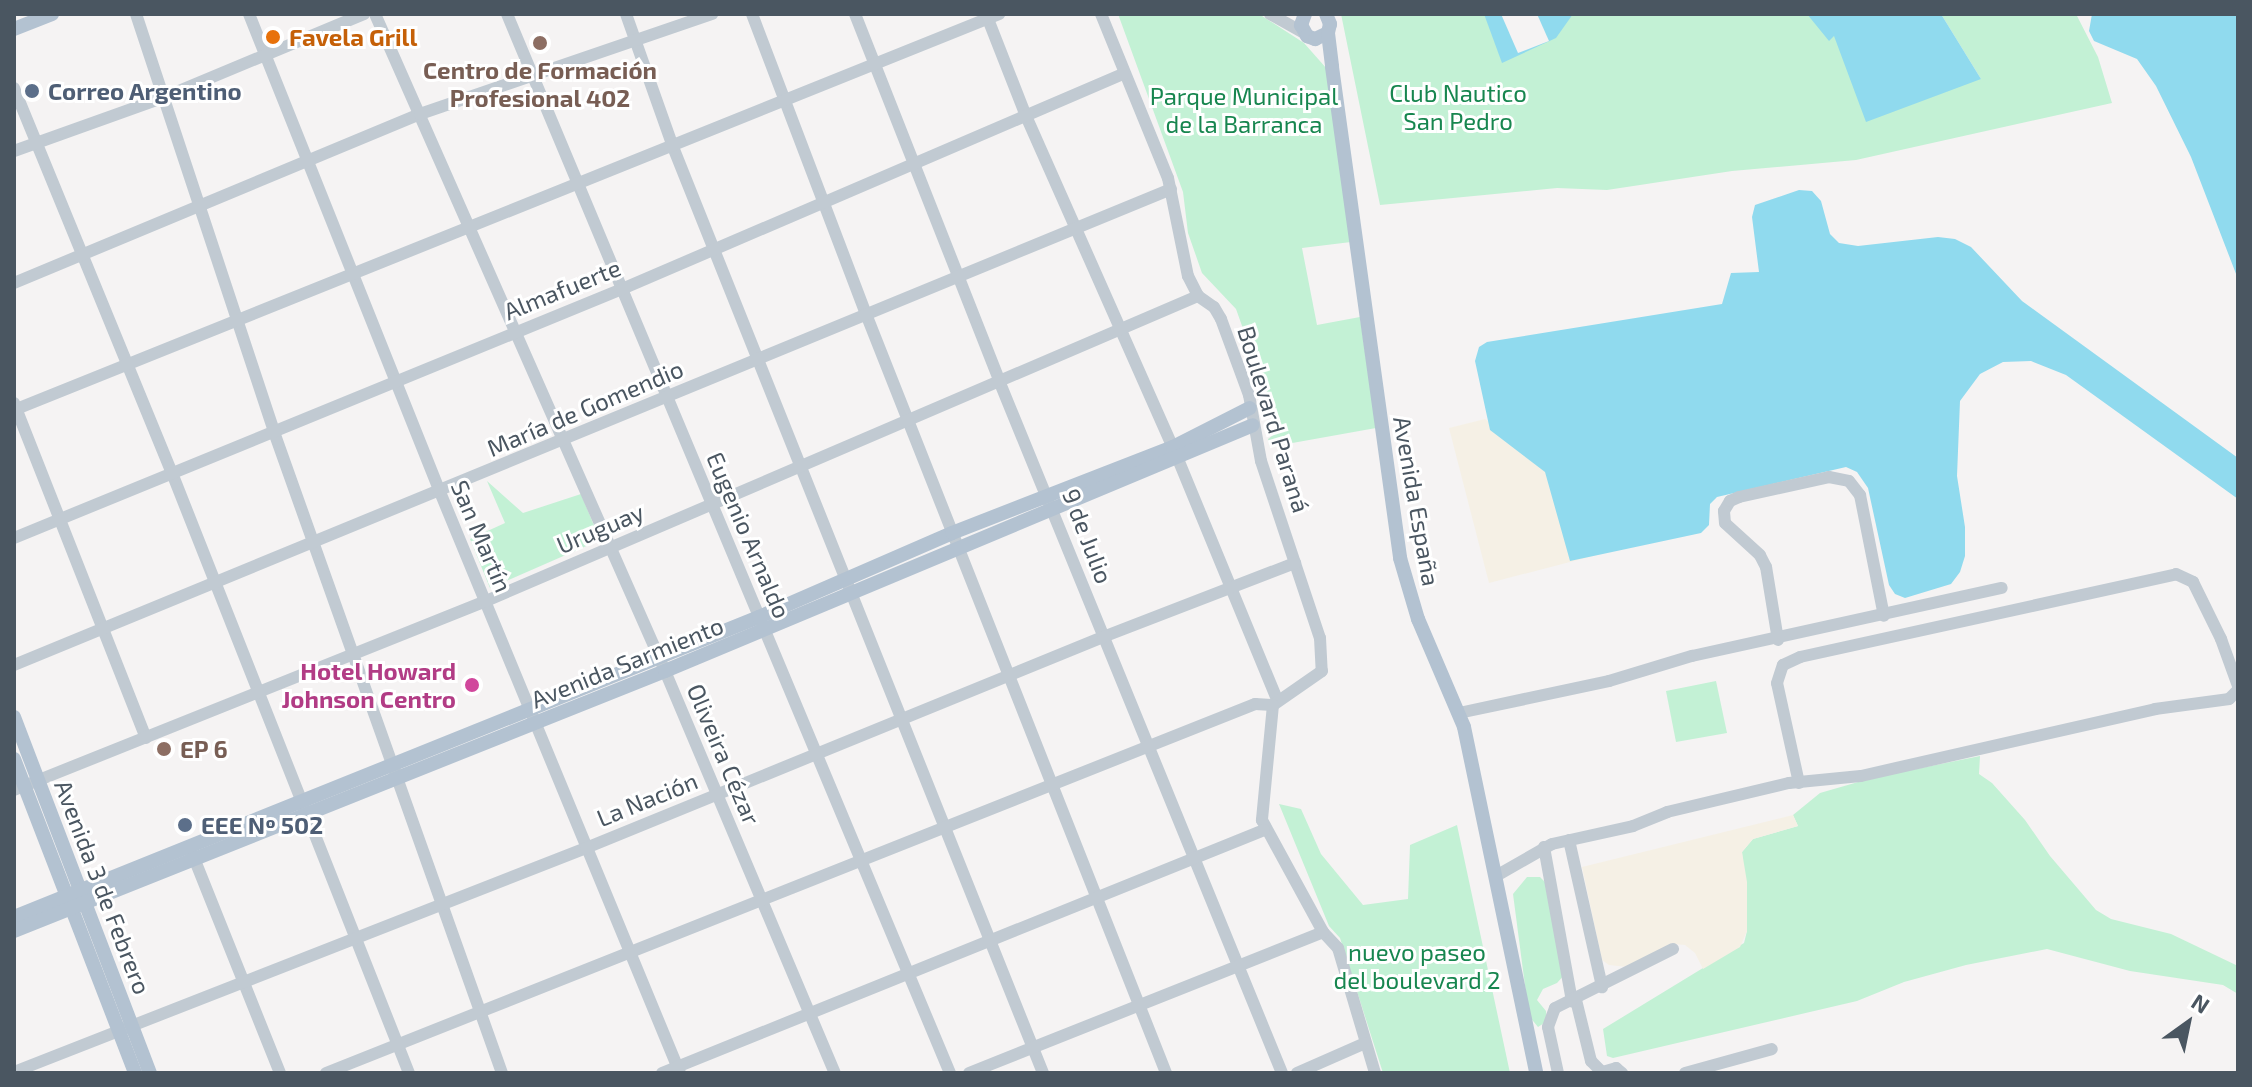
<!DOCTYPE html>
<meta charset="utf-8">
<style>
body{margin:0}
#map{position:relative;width:2252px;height:1087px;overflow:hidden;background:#f5f3f3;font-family:"Exo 2",sans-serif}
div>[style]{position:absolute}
.green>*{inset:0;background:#c3f1d5}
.sand>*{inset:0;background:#f5f0e5}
.water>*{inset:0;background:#90daee}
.pier>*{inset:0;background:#f5f3f3}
.minor>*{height:12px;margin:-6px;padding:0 6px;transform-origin:6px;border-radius:6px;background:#c1cad2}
.major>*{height:14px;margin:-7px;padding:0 7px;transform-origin:7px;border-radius:7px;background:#b3c2d1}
.dots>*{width:22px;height:22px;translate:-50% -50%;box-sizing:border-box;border:4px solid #fff;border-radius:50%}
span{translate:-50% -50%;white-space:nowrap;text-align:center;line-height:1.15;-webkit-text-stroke:6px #fff;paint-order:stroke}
.food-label{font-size:24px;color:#c56008;font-weight:700}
.left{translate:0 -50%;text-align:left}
.education-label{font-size:24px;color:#785e54;font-weight:700}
.service-label{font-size:24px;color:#4e5e75;font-weight:700}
.park-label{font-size:24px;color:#17864f}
.street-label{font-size:24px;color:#4a5661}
.hotel-label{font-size:24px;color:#b23c85;font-weight:700}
.right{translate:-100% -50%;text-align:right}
.frame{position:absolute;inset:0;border:16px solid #4a5661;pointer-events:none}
.north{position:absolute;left:2148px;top:983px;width:80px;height:80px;-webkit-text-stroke:6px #fff;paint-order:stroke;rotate:33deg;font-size:22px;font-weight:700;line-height:32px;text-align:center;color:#4a5661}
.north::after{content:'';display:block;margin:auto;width:28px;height:36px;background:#4a5661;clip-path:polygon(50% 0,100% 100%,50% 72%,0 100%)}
</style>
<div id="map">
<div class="green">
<div style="clip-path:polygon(1118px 14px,1259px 14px,1304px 43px,1327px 69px,1351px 242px,1302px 248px,1317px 325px,1360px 317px,1376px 428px,1270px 447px,1268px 439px,1277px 432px,1261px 379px,1236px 309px,1202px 273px,1188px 233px,1183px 192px)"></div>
<div style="clip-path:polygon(1341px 14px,1820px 14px,1981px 79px,1941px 14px,2076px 14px,2098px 57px,2112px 103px,1856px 160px,1732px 171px,1607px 190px,1557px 188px,1380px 205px)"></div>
<div style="clip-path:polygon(487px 481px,523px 513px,581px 494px,600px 540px,490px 588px,470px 539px,505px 523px)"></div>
<div style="clip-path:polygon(1716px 681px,1727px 733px,1676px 742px,1666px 691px)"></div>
<div style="clip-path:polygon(1980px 756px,1979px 774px,1992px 783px,2025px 820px,2050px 856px,2096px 910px,2111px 919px,2171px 934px,2238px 966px,2238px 994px,2223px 985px,2130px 971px,2047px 949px,1966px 965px,1904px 982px,1857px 1001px,1613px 1058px,1607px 1056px,1603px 1029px,1744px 943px,1747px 931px,1742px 852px,1753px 839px,1798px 826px,1793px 815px,1820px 793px,1872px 778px)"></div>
<div style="clip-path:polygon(1279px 804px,1301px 809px,1321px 854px,1363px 905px,1408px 899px,1410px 845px,1457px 825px,1510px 1073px,1383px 1073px,1340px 938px,1329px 926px)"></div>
<div style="clip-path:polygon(1527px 877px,1540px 877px,1552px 889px,1566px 973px,1557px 983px,1543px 989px,1537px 1000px,1546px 1011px,1547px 1021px,1538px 1027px,1529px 1016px,1513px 894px)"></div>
</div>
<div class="sand">
<div style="clip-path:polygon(1485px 419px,1541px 463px,1685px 532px,1489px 583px,1449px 428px)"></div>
<div style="clip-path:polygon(1793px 815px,1798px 826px,1753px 839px,1742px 852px,1747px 882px,1747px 931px,1740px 947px,1703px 969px,1695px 953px,1685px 945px,1674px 944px,1627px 967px,1609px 965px,1602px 960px,1582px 867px)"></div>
</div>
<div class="water">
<div style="clip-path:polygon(1484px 14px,1573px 14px,1556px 38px,1502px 63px)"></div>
<div style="clip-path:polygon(1807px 14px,1941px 14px,1981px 79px,1866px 122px,1834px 36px,1829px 41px)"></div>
<div style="clip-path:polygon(2092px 14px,2238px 14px,2238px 279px,2191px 157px,2156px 86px,2137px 59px,2094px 41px,2089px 31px)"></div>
<div style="clip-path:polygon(1799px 190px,1812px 191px,1821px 201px,1830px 234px,1839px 243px,1858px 246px,1938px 237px,1955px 239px,1971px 247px,2022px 301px,2238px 458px,2238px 499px,2066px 375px,2031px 361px,2003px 362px,1980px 374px,1960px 401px,1957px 476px,1965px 527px,1965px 556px,1960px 572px,1951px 584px,1905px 598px,1895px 594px,1889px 585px,1868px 488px,1857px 472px,1846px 467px,1717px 497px,1710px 504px,1709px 525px,1701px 533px,1570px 561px,1545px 472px,1490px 430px,1475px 361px,1479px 347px,1487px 342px,1722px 304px,1731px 273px,1759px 272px,1752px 217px,1755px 205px)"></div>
</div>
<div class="pier">
<div style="clip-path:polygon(1501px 14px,1537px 14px,1549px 41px,1518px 53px)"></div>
</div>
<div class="minor">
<div style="left:136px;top:14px;width:440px;rotate:71.7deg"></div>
<div style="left:274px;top:432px;width:680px;rotate:70.42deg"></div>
<div style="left:249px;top:14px;width:515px;rotate:68.22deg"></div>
<div style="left:440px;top:492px;width:629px;rotate:67.56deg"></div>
<div style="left:375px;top:14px;width:718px;rotate:66.18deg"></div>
<div style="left:665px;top:671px;width:436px;rotate:67.1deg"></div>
<div style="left:507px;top:14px;width:1148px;rotate:67.3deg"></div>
<div style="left:626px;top:14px;width:141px;rotate:70.5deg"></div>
<div style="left:673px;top:147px;width:997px;rotate:68.22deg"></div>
<div style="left:752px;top:14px;width:321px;rotate:69.2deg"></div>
<div style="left:866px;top:314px;width:816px;rotate:68.43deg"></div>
<div style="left:855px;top:14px;width:396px;rotate:68.5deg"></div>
<div style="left:1000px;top:383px;width:745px;rotate:67.77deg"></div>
<div style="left:986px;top:14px;width:110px;rotate:68.6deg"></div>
<div style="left:1026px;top:116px;width:362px;rotate:66.1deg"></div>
<div style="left:1173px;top:447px;width:273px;rotate:67.6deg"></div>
<div style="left:1101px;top:14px;width:177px;rotate:67.8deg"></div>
<div style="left:1168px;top:178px;width:100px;rotate:78.5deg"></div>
<div style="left:1188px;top:276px;width:22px;rotate:63deg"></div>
<div style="left:1198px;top:296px;width:19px;rotate:35deg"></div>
<div style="left:1214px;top:307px;width:14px;rotate:60deg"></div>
<div style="left:1221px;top:319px;width:81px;rotate:69.8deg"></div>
<div style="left:1249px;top:395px;width:67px;rotate:79.7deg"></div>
<div style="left:1261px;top:461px;width:187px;rotate:71.6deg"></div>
<div style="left:1320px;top:638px;width:33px;rotate:87deg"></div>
<div style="left:1322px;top:671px;width:60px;rotate:145.2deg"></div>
<div style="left:1273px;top:705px;width:116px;rotate:95.5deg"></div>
<div style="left:1262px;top:820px;width:128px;rotate:61.4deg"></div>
<div style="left:1323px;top:932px;width:22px;rotate:47deg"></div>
<div style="left:1338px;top:948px;width:130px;rotate:73.5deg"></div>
<div style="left:1270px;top:14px;width:39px;rotate:29deg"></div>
<div style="left:14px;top:88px;width:416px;rotate:67.7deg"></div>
<div style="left:172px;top:473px;width:645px;rotate:68.45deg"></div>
<div style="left:14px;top:151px;width:157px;rotate:-19.7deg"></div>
<div style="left:162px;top:98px;width:219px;rotate:-22.6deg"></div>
<div style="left:14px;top:283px;width:440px;rotate:-22.6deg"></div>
<div style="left:420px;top:114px;width:309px;rotate:-18.9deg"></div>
<div style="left:14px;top:403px;width:360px;rotate:68.5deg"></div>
<div style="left:14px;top:410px;width:1062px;rotate:-21.9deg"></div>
<div style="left:14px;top:538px;width:657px;rotate:-22.27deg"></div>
<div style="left:622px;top:289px;width:545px;rotate:-23.23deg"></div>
<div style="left:1778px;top:640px;width:74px;rotate:-99.3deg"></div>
<div style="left:1766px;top:567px;width:13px;rotate:-117deg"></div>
<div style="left:1760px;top:555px;width:47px;rotate:-137.6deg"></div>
<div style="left:1725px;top:523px;width:12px;rotate:-95deg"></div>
<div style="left:1724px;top:511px;width:12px;rotate:-59deg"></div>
<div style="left:1730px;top:501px;width:10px;rotate:-24deg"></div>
<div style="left:1739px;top:497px;width:92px;rotate:-12.5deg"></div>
<div style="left:1829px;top:477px;width:20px;rotate:11deg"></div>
<div style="left:1849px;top:481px;width:18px;rotate:52deg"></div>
<div style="left:1860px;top:495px;width:123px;rotate:78.8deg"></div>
<div style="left:14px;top:665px;width:1251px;rotate:-22.36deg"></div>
<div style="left:1459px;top:713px;width:153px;rotate:-12deg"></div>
<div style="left:1609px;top:681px;width:87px;rotate:-16.8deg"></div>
<div style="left:1692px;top:656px;width:317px;rotate:-12.4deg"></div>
<div style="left:1799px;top:783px;width:102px;rotate:-102.4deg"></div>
<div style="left:1777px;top:683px;width:19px;rotate:-72deg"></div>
<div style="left:1783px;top:665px;width:19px;rotate:-25deg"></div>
<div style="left:1800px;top:657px;width:385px;rotate:-12.4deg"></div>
<div style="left:2176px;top:574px;width:19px;rotate:25deg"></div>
<div style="left:2193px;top:582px;width:64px;rotate:63.8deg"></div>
<div style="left:2221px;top:639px;width:50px;rotate:70.1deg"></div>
<div style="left:14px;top:790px;width:508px;rotate:-21.82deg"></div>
<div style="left:486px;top:601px;width:775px;rotate:-23.19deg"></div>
<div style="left:1569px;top:840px;width:151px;rotate:77.3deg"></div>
<div style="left:1544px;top:847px;width:157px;rotate:79.7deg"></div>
<div style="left:192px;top:853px;width:237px;rotate:68.2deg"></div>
<div style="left:1496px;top:876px;width:64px;rotate:-29.7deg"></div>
<div style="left:1552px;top:844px;width:83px;rotate:-12.5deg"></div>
<div style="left:1633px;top:826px;width:37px;rotate:-22deg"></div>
<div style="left:1667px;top:812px;width:125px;rotate:-13.4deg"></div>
<div style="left:1789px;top:783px;width:72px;rotate:-5.6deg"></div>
<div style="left:1861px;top:776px;width:302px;rotate:-12.8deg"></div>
<div style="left:2155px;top:709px;width:75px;rotate:-7.7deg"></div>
<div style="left:2229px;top:699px;width:13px;rotate:-45deg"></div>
<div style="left:1576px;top:1000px;width:63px;rotate:76.2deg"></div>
<div style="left:1591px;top:1061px;width:14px;rotate:45deg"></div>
<div style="left:14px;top:1072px;width:614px;rotate:-21.39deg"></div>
<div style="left:586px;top:848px;width:558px;rotate:-22.2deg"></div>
<div style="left:1103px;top:637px;width:206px;rotate:-21.1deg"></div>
<div style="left:326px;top:1073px;width:1000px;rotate:-21.66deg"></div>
<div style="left:1255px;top:704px;width:18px;rotate:3deg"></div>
<div style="left:662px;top:1073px;width:649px;rotate:-21.98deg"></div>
<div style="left:969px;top:1073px;width:381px;rotate:-21.7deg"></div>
<div style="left:1297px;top:1073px;width:74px;rotate:-23.8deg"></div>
<div style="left:1558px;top:1073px;width:47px;rotate:-102.3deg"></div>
<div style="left:1548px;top:1027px;width:20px;rotate:-70deg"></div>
<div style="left:1555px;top:1008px;width:132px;rotate:-26.6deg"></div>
<div style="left:1599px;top:1073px;width:18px;rotate:-16deg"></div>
<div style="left:1616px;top:1068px;width:8px;rotate:40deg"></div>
<div style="left:1685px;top:1073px;width:90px;rotate:-15.4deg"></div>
</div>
<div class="major">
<div style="left:1305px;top:14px;width:12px;rotate:110deg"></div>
<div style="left:1301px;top:25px;width:13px;rotate:61deg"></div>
<div style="left:1307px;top:36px;width:9px;rotate:21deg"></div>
<div style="left:1315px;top:39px;width:14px;rotate:-25deg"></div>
<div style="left:1326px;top:14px;width:11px;rotate:68deg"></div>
<div style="left:1330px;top:24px;width:9px;rotate:103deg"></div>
<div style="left:1328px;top:33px;width:34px;rotate:83deg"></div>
<div style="left:1332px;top:67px;width:496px;rotate:82.1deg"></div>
<div style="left:1400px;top:558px;width:64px;rotate:73.6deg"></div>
<div style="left:1418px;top:619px;width:117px;rotate:66.9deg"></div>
<div style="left:1464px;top:727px;width:353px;rotate:78.2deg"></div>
<div style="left:14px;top:29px;width:41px;rotate:-21.5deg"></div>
<div style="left:14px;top:717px;width:381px;rotate:69.1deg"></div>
<div style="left:14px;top:759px;width:337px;rotate:68.9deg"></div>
<div style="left:14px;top:917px;width:803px;rotate:-21.93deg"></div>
<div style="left:759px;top:617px;width:210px;rotate:-23.5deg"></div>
<div style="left:952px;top:533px;width:237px;rotate:-21.3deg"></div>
<div style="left:1173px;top:447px;width:86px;rotate:-26.9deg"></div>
<div style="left:14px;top:931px;width:701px;rotate:-21.77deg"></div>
<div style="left:665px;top:671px;width:637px;rotate:-22.7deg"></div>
</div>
<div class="dots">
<div style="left:273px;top:37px;background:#e8710a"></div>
<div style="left:540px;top:43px;background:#8d6e63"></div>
<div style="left:32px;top:91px;background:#5c6f8a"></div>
<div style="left:472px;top:685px;background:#d1479c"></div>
<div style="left:164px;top:749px;background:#8d6e63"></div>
<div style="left:185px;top:825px;background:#5c6f8a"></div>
</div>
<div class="food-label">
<span class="left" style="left:289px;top:37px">Favela Grill</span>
</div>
<div class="education-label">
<span style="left:540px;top:84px">Centro de Formación<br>Profesional 402</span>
<span class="left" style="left:180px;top:749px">EP 6</span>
</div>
<div class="service-label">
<span class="left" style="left:48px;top:91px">Correo Argentino</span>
<span class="left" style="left:201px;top:825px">EEE Nº 502</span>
</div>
<div class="park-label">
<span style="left:1458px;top:107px">Club Nautico<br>San Pedro</span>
<span style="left:1244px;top:110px">Parque Municipal<br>de la Barranca</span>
<span style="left:1417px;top:966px">nuevo paseo<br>del boulevard 2</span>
</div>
<div class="street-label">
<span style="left:562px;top:289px;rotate:-22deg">Almafuerte</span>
<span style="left:585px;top:408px;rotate:-23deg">María de Gomendio</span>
<span style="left:1274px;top:419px;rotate:73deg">Boulevard Paraná</span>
<span style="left:1417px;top:501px;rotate:80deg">Avenida España</span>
<span style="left:600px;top:528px;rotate:-23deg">Uruguay</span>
<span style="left:749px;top:535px;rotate:67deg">Eugenio Arnaldo</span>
<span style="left:482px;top:536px;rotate:67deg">San Martín</span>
<span style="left:1088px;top:536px;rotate:69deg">9 de Julio</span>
<span style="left:627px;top:662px;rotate:-22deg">Avenida Sarmiento</span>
<span style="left:724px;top:754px;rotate:67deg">Oliveira Cézar</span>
<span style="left:647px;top:799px;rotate:-22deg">La Nación</span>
<span style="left:103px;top:887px;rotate:69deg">Avenida 3 de Febrero</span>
</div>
<div class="hotel-label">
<span class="right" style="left:456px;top:685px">Hotel Howard<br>Johnson Centro</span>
</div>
<div class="frame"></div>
<div class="north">N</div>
</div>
